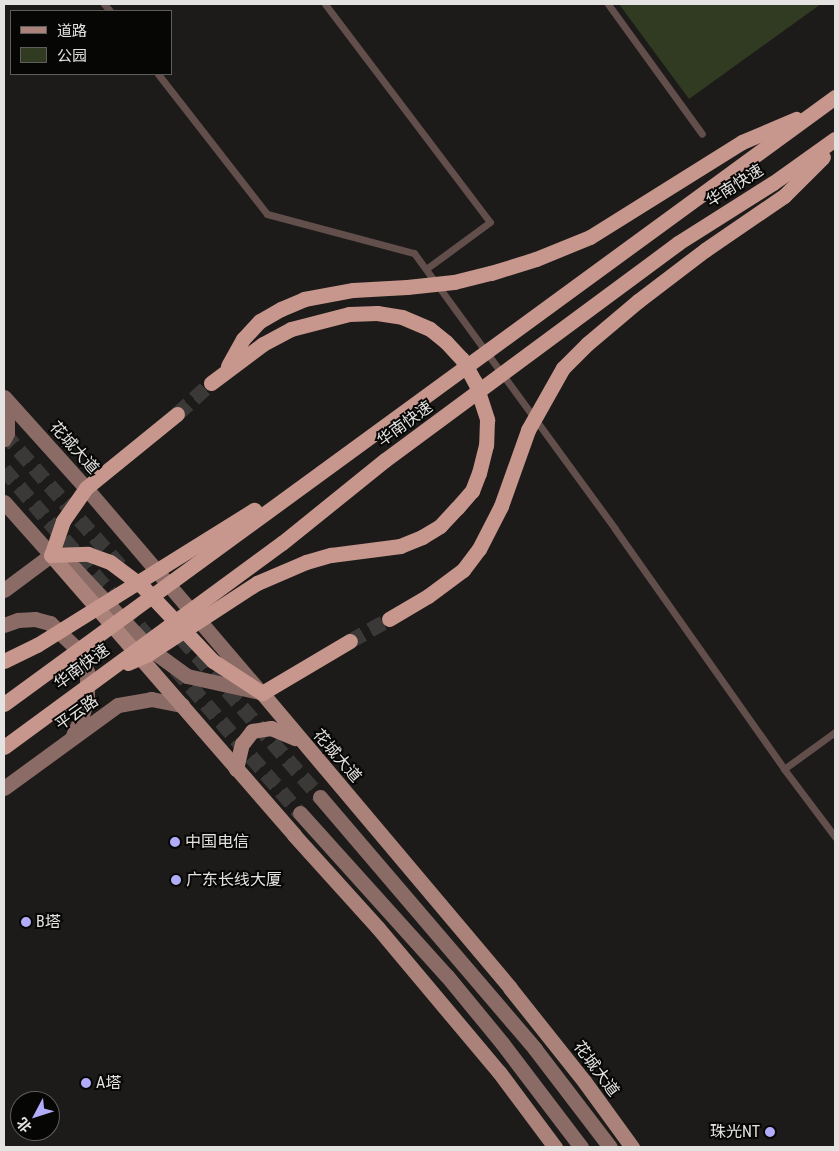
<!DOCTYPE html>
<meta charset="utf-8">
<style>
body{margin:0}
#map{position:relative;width:839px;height:1151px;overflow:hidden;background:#1c1b19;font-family:"Roboto Condensed","Noto Sans SC",sans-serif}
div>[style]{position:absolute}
.green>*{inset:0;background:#313b21}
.secondary-tunnel>*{height:15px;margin-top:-7.5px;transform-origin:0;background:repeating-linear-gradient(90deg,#3a3937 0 15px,transparent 0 23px)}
.highway-tunnel>*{height:15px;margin-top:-7.5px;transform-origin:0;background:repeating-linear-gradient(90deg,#3a3937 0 15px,transparent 0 23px)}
.lane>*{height:7px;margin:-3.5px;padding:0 3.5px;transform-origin:3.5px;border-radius:3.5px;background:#624e4a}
.secondary>*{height:15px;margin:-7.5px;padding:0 7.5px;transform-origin:7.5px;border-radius:7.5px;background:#8b6b65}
.primary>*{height:15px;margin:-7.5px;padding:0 7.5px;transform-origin:7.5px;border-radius:7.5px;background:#aa8279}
.highway>*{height:15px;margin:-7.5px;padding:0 7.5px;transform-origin:7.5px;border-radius:7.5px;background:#c7968c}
.highway-bridge>*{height:15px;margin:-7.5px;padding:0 7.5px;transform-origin:7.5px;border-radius:7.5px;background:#c7968c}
.dots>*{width:14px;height:14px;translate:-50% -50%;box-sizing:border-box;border:2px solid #060605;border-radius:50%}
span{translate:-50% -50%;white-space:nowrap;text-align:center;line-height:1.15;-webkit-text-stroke:4px #060605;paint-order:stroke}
.street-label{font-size:16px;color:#e4e3e1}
.poi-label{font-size:16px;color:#e4e3e1}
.left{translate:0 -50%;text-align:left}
.right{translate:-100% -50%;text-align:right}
.frame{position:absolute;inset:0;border:5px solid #e4e3e1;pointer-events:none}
.legend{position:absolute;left:10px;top:10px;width:162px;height:65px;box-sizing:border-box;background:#060605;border:1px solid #5f5e5d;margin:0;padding:6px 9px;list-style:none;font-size:15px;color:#e4e3e1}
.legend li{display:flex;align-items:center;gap:10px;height:25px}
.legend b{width:25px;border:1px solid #5f5e5d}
.north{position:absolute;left:10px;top:1091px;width:50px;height:50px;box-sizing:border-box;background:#060605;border:1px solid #5f5e5d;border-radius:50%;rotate:230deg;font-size:14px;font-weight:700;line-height:20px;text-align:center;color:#e4e3e1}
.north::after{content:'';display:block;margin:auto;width:18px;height:22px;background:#b1adfa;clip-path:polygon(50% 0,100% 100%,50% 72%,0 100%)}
</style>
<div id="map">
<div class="green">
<div style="clip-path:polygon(619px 4px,821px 4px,689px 99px)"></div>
</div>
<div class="secondary-tunnel">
<div style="left:4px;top:433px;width:181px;rotate:48.8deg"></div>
<div style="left:4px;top:469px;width:233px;rotate:49.3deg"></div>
<div style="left:182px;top:638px;width:211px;rotate:49deg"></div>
<div style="left:176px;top:669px;width:190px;rotate:49.3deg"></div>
</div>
<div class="highway-tunnel">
<div style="left:177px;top:414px;width:46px;rotate:-42.4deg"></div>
<div style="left:350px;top:641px;width:45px;rotate:-29.4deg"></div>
</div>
<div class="lane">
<div style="left:104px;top:4px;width:9px;rotate:49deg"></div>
<div style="left:325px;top:4px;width:273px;rotate:52.9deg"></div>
<div style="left:490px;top:222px;width:79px;rotate:143.7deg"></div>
<div style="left:608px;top:4px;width:160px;rotate:54.1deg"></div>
<div style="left:158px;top:74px;width:177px;rotate:52.1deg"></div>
<div style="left:267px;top:214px;width:152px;rotate:14.9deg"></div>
<div style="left:414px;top:253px;width:341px;rotate:53.9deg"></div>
<div style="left:615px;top:529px;width:294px;rotate:54.8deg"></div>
<div style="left:784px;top:769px;width:85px;rotate:53.1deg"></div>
<div style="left:784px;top:769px;width:63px;rotate:-36deg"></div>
</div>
<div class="secondary">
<div style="left:4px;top:397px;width:122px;rotate:48deg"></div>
<div style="left:86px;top:488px;width:263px;rotate:49.5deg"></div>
<div style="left:4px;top:410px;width:11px;rotate:75deg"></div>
<div style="left:7px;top:421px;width:12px;rotate:90deg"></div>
<div style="left:7px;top:433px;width:7px;rotate:117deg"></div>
<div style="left:4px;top:502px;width:71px;rotate:48.4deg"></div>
<div style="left:51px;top:555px;width:28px;rotate:30deg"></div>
<div style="left:75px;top:569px;width:110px;rotate:46.8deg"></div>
<div style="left:150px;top:649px;width:46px;rotate:36.1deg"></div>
<div style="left:187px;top:676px;width:75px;rotate:12.4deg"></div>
<div style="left:4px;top:590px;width:59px;rotate:-36.7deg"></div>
<div style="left:4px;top:625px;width:15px;rotate:-20deg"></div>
<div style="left:18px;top:620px;width:17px;rotate:-3deg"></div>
<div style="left:35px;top:619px;width:16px;rotate:15deg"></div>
<div style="left:50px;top:623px;width:33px;rotate:44deg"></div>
<div style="left:74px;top:646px;width:29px;rotate:63deg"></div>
<div style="left:87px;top:672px;width:26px;rotate:90deg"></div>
<div style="left:87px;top:698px;width:19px;rotate:106deg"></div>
<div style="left:82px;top:716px;width:21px;rotate:115deg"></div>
<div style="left:4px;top:788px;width:141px;rotate:-36.1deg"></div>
<div style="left:118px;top:705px;width:34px;rotate:-10deg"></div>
<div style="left:151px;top:699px;width:32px;rotate:11deg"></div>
<div style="left:320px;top:797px;width:331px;rotate:49.5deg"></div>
<div style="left:535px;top:1049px;width:123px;rotate:52.6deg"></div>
<div style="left:300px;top:813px;width:219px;rotate:48deg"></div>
<div style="left:447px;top:976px;width:87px;rotate:50.6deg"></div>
<div style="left:502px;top:1043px;width:131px;rotate:52.8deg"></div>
</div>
<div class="primary">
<div style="left:51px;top:555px;width:371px;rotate:49deg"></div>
<div style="left:294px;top:835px;width:125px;rotate:47.9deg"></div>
<div style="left:378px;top:928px;width:188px;rotate:50deg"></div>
<div style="left:499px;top:1072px;width:94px;rotate:53.3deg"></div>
<div style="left:262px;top:693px;width:385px;rotate:49.9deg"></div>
<div style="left:510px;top:988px;width:119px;rotate:51.5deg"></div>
<div style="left:584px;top:1081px;width:82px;rotate:54deg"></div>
<div style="left:236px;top:769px;width:26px;rotate:-77deg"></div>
<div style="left:242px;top:744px;width:16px;rotate:-52deg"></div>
<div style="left:252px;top:731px;width:19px;rotate:-9deg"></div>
<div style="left:271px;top:728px;width:26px;rotate:23deg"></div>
</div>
<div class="highway">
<div style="left:228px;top:366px;width:31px;rotate:-61deg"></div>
<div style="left:243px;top:339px;width:25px;rotate:-47deg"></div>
<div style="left:260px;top:321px;width:24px;rotate:-30deg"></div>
<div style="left:281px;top:309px;width:25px;rotate:-23deg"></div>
<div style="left:304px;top:299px;width:50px;rotate:-10.4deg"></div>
<div style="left:353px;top:290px;width:54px;rotate:-3.2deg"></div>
<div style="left:211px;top:383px;width:65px;rotate:-36.9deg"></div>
<div style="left:263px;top:344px;width:32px;rotate:-28deg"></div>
<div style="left:291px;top:329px;width:60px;rotate:-14.5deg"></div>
<div style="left:349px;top:314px;width:28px;rotate:-2deg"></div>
<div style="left:377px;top:313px;width:25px;rotate:9deg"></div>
<div style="left:402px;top:317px;width:30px;rotate:23deg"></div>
<div style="left:430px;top:329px;width:21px;rotate:39deg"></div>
<div style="left:446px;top:342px;width:23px;rotate:47deg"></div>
<div style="left:462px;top:359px;width:26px;rotate:61deg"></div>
<div style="left:475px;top:382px;width:40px;rotate:72deg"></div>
<div style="left:487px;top:420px;width:25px;rotate:92deg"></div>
<div style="left:486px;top:445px;width:29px;rotate:104deg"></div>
<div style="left:177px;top:414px;width:117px;rotate:140.9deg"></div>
<div style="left:86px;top:488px;width:40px;rotate:124.9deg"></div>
<div style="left:63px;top:521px;width:36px;rotate:109deg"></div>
<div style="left:51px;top:555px;width:37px;rotate:-2deg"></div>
<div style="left:88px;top:554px;width:23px;rotate:20deg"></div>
<div style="left:110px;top:562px;width:40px;rotate:37deg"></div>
<div style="left:142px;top:586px;width:103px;rotate:46.6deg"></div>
<div style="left:213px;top:661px;width:59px;rotate:33.1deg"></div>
<div style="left:262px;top:693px;width:102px;rotate:-30.6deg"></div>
<div style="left:389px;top:619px;width:45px;rotate:-30.5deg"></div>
<div style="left:428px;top:596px;width:44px;rotate:-36.6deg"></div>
<div style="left:463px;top:570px;width:26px;rotate:-53deg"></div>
</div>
<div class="highway-bridge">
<div style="left:407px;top:287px;width:47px;rotate:-6.1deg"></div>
<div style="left:454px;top:282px;width:38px;rotate:-14deg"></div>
<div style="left:491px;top:273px;width:47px;rotate:-17.3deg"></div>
<div style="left:536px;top:259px;width:58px;rotate:-22.2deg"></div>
<div style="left:590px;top:237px;width:179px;rotate:-32deg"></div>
<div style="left:742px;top:142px;width:59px;rotate:-23.1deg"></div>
<div style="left:479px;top:549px;width:48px;rotate:-62.9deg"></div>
<div style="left:501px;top:506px;width:81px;rotate:-70.4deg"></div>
<div style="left:528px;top:430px;width:71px;rotate:-60.6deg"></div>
<div style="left:563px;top:368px;width:34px;rotate:-45deg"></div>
<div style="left:587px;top:344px;width:67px;rotate:-40.1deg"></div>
<div style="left:638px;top:301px;width:84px;rotate:-37.3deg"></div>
<div style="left:705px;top:250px;width:96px;rotate:-34.4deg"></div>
<div style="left:784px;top:196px;width:55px;rotate:-45deg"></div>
<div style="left:4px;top:661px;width:37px;rotate:-26deg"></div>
<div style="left:37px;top:645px;width:256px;rotate:-31.9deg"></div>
<div style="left:128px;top:663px;width:22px;rotate:-24deg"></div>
<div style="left:148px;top:654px;width:130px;rotate:-33.1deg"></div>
<div style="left:257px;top:583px;width:53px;rotate:-23.2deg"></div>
<div style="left:306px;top:562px;width:26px;rotate:-16deg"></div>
<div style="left:331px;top:555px;width:70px;rotate:-7.4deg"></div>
<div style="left:400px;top:546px;width:24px;rotate:-22deg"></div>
<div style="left:422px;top:537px;width:21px;rotate:-31deg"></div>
<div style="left:440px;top:526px;width:25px;rotate:-47deg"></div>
<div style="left:457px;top:508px;width:23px;rotate:-49deg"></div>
<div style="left:472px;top:491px;width:19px;rotate:-69deg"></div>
<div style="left:4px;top:704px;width:1029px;rotate:-36.15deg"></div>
<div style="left:4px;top:747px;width:345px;rotate:-36.3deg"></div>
<div style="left:282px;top:543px;width:132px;rotate:-38.9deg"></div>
<div style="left:385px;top:460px;width:365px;rotate:-36.5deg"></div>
<div style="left:678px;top:243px;width:112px;rotate:-32.3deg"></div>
<div style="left:773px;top:183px;width:76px;rotate:-35.4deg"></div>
</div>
<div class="dots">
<div style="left:175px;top:842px;background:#b1adfa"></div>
<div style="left:176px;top:880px;background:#b1adfa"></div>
<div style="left:26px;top:922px;background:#b1adfa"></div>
<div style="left:86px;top:1083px;background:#b1adfa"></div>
<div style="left:770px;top:1132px;background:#b1adfa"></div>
</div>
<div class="street-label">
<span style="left:735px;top:186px;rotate:-32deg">华南快速</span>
<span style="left:405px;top:424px;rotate:-36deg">华南快速</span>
<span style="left:74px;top:448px;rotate:48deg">花城大道</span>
<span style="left:82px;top:667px;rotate:-36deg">华南快速</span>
<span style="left:77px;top:713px;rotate:-35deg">平云路</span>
<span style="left:337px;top:756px;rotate:49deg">花城大道</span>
<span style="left:596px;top:1069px;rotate:53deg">花城大道</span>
</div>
<div class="poi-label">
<span class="left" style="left:185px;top:842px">中国电信</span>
<span class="left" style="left:186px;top:880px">广东长线大厦</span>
<span class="left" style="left:36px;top:922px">B塔</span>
<span class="left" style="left:96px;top:1083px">A塔</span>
<span class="right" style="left:760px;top:1132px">珠光NT</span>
</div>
<div class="frame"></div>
<ul class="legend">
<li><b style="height:6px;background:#aa8279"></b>道路</li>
<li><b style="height:14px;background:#313b21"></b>公园</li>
</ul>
<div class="north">北</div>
</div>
